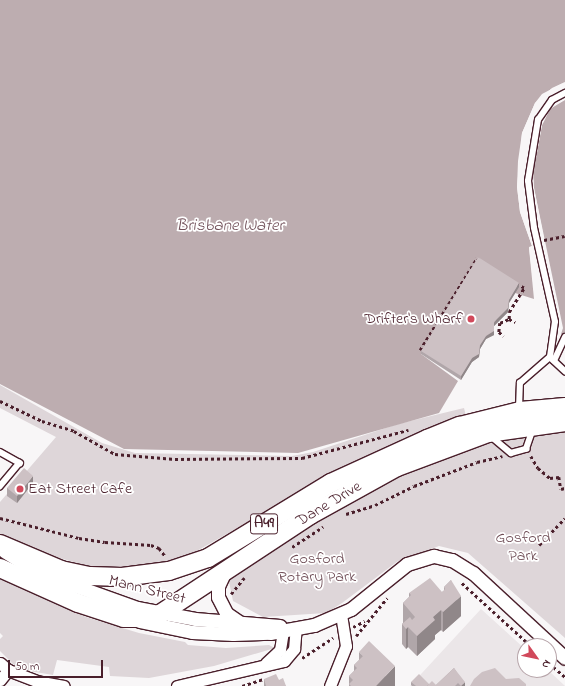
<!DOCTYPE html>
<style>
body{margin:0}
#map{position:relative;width:565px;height:686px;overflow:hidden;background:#f8f6f7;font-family:"Indie Flower",sans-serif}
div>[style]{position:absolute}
.built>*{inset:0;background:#ebe6e8}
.green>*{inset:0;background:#ded6d9}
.water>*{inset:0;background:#bdadb0}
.pier>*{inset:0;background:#f8f6f7}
.path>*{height:2.5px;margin-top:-1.25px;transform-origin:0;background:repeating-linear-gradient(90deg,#4a1f2b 0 3px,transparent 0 6px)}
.roads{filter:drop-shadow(1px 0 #4a1f2b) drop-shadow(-1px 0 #4a1f2b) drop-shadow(0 1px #4a1f2b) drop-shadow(0 -1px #4a1f2b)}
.service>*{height:5.5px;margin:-2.75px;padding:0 2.75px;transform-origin:2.75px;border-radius:2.75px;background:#fff}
.minor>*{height:11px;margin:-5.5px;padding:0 5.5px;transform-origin:5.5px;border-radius:5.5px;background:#fff}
.tertiary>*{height:13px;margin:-6.5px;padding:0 6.5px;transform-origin:6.5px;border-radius:6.5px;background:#fff}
.trunk>*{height:18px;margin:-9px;padding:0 9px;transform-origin:9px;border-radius:9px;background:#fff}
.wall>*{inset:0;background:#b0a6a9}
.shaded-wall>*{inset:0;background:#908789}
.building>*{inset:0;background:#cdc1c4}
.dots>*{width:11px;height:11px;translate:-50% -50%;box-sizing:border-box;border:2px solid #fff;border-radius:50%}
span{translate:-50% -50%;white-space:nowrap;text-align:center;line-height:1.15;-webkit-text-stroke:3.5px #fff;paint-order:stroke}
.shield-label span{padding:1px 3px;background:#fff;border:1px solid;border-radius:3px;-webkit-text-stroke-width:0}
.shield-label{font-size:15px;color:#4a1f2b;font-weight:700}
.poi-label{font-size:16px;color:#4a1f2b}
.right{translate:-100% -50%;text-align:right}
.left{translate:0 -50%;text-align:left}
.street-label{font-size:16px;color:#4a1f2b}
.park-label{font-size:16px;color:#6f4d56}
.water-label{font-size:17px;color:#72515a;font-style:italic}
.north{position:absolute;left:517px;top:638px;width:40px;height:40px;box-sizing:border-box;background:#fff;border:1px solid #b7a5aa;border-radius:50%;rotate:123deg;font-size:11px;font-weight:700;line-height:16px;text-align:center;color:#4a1f2b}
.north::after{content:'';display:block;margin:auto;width:14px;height:18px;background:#d1495b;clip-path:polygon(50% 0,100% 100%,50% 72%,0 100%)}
.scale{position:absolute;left:8px;top:660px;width:95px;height:18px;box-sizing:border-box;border:2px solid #4a1f2b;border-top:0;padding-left:5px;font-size:12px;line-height:14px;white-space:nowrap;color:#4a1f2b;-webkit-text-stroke:3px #fff;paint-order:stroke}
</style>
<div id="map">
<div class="built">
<div style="clip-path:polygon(481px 609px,525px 649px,525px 670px,548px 670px,565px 686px,410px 686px)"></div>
</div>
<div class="green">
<div style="clip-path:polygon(0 385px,102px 443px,135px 453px,292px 456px,313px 452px,398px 424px,464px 408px,466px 416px,300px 492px,195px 552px,164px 562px,127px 567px,88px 566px,31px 550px,0 535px,0 502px,56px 437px,0 408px)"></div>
<div style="clip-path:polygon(565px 429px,565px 638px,468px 553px,439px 546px,398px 561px,342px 603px,326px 613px,263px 617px,233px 601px,228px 577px,368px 488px,509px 435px)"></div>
<div style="clip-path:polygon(0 579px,86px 617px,139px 633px,185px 642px,188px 645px,226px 648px,269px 645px,275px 648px,214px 666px,149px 678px,110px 676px,109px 667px,57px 660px,53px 675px,18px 669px,0 651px,0 639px,3px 636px,0 633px)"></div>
</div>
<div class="water">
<div style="clip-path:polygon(0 0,565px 0,565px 82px,552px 88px,535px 103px,522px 133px,517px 187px,520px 212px,532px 246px,529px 248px,534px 299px,515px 293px,421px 354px,458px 381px,439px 413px,298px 453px,124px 449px,0 384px)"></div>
<div style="clip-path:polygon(565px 100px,565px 335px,561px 334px,563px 328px,534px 188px,533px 174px,542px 125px,550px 109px)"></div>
</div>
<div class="pier">
<div style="clip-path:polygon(565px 82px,544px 96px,536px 104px,524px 134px,520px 161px,519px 187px,522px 211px,534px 246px,531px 249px,535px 300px,529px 247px,532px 246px,520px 212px,517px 187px,518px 161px,522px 133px,535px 103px,542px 94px)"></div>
<div style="clip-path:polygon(565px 98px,550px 109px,542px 125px,533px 174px,534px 188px,558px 310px,532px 189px,531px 174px,540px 124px,544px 115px,555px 102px)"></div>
</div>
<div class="path">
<div style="left:544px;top:240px;width:21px;rotate:-11deg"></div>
<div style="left:509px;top:319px;width:7px;rotate:-90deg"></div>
<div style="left:509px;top:312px;width:28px;rotate:-58deg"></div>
<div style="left:524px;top:288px;width:7px;rotate:-153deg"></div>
<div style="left:509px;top:319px;width:7px;rotate:27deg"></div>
<div style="left:500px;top:323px;width:9px;rotate:96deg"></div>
<div style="left:499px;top:332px;width:6px;rotate:39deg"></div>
<div style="left:500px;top:323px;width:10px;rotate:-24deg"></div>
<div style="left:420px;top:350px;width:108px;rotate:-58.2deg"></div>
<div style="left:477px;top:258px;width:4px;rotate:34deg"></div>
<div style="left:0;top:401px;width:47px;rotate:25.5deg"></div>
<div style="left:42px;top:421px;width:34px;rotate:17deg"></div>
<div style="left:74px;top:431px;width:47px;rotate:29.3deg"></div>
<div style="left:115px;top:454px;width:60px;rotate:4.8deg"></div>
<div style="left:175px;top:459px;width:127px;rotate:-0.5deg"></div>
<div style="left:302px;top:458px;width:110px;rotate:-14.8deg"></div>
<div style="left:531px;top:456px;width:14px;rotate:60deg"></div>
<div style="left:538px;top:468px;width:16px;rotate:40deg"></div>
<div style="left:550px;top:478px;width:9px;rotate:-6deg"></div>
<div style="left:559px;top:477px;width:12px;rotate:81deg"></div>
<div style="left:561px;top:489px;width:4px;rotate:-14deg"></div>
<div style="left:346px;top:514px;width:30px;rotate:-17deg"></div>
<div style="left:375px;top:505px;width:43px;rotate:-26deg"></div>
<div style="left:414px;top:486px;width:67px;rotate:-20.9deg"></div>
<div style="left:477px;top:462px;width:26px;rotate:-13deg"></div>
<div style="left:0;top:518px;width:81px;rotate:14.2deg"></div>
<div style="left:79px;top:538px;width:26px;rotate:9deg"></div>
<div style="left:105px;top:542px;width:46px;rotate:3.7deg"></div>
<div style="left:151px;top:545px;width:9px;rotate:21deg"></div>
<div style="left:159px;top:548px;width:11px;rotate:52deg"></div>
<div style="left:539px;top:545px;width:37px;rotate:-46deg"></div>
<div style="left:292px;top:547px;width:37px;rotate:-33deg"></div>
<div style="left:462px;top:583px;width:93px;rotate:42.4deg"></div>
<div style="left:231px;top:594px;width:21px;rotate:-51deg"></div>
<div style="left:353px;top:627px;width:13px;rotate:-27deg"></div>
<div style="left:356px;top:636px;width:49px;rotate:-50.8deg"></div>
<div style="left:302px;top:658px;width:37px;rotate:-33deg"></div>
<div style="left:549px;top:663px;width:21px;rotate:41deg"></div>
<div style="left:242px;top:686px;width:22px;rotate:-18deg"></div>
</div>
<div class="roads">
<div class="service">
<div style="left:550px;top:357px;width:35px;rotate:-82deg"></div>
<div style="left:555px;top:322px;width:96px;rotate:-102.6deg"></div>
<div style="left:534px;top:228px;width:47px;rotate:-97.3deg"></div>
<div style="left:528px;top:181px;width:62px;rotate:-80.7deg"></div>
<div style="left:538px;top:120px;width:24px;rotate:-55deg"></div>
<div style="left:552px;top:100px;width:15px;rotate:-28deg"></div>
<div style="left:554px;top:361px;width:26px;rotate:-65deg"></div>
<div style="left:519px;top:409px;width:26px;rotate:-88deg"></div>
<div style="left:520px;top:383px;width:40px;rotate:-41deg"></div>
<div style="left:550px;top:357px;width:21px;rotate:43deg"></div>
<div style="left:492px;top:437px;width:25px;rotate:40deg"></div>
<div style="left:511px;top:453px;width:16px;rotate:-15deg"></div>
<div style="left:526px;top:449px;width:21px;rotate:-71deg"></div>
<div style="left:0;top:452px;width:23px;rotate:29deg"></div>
<div style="left:20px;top:463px;width:31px;rotate:130deg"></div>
</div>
<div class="minor">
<div style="left:0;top:663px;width:11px;rotate:41deg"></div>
<div style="left:8px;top:670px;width:30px;rotate:21deg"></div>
<div style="left:36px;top:681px;width:28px;rotate:10deg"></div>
<div style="left:266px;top:663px;width:19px;rotate:-43deg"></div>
<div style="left:280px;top:650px;width:19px;rotate:-81deg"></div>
<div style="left:0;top:680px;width:13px;rotate:-51deg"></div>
<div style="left:177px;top:686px;width:110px;rotate:-13.2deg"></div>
<div style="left:284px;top:661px;width:16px;rotate:-50deg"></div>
<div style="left:294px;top:649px;width:21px;rotate:-85deg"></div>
<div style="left:330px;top:686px;width:43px;rotate:-68.2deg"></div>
<div style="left:346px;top:646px;width:31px;rotate:-99deg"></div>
</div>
<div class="tertiary">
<div style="left:4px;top:551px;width:39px;rotate:32deg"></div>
<div style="left:37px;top:572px;width:106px;rotate:19.8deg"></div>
<div style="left:137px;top:608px;width:59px;rotate:10.7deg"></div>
<div style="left:195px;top:619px;width:85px;rotate:4.7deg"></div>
<div style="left:225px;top:571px;width:17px;rotate:115deg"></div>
<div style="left:218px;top:586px;width:11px;rotate:90deg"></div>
<div style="left:218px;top:597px;width:18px;rotate:63deg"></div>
<div style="left:226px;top:613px;width:16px;rotate:35deg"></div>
<div style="left:139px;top:621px;width:54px;rotate:11.7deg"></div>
<div style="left:192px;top:632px;width:41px;rotate:2.8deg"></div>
<div style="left:233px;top:634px;width:37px;rotate:-2deg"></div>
<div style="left:270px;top:633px;width:45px;rotate:-10.3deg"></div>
<div style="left:314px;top:625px;width:40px;rotate:-23.4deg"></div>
<div style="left:351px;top:609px;width:72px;rotate:-38.8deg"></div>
<div style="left:407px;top:564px;width:28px;rotate:-17deg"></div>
<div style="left:434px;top:556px;width:18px;rotate:13deg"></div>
<div style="left:452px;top:560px;width:25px;rotate:32deg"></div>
<div style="left:473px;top:573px;width:125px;rotate:42.7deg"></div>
</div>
<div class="trunk">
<div style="left:0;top:544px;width:66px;rotate:23.1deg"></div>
<div style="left:61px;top:570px;width:30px;rotate:12deg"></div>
<div style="left:90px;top:576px;width:32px;rotate:2deg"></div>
<div style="left:122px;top:577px;width:47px;rotate:-7.3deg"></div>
<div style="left:169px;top:571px;width:41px;rotate:-18.4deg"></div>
<div style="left:208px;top:558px;width:144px;rotate:-31.4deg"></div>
<div style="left:331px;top:483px;width:106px;rotate:-24.6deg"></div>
<div style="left:427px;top:439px;width:35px;rotate:-22deg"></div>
<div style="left:460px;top:426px;width:62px;rotate:-14deg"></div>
<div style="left:520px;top:411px;width:45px;rotate:-5.1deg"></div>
<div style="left:0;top:568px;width:85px;rotate:24.2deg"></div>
<div style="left:78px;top:603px;width:48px;rotate:18.1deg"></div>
<div style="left:124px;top:618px;width:25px"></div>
<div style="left:149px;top:618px;width:12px;rotate:-20deg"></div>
<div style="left:160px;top:614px;width:180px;rotate:-33.4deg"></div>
<div style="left:310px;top:515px;width:99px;rotate:-28.9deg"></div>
<div style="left:397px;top:467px;width:97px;rotate:-20.5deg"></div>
<div style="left:488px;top:433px;width:78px;rotate:-8.1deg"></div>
</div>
</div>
<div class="wall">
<div style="clip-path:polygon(519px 287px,509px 303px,508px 312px,494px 326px,494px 335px,486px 339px,480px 349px,479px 357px,472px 362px,461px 380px,421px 354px,421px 351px)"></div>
<div style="clip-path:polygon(33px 483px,17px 503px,7px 496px,7px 488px)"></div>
<div style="clip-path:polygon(451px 580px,461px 616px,443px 632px,441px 630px,435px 635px,435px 639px,417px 656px,408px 647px,406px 649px,402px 644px,402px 624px,403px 623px,403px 603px,409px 597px,409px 593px,442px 592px,444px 591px,444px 587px)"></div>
<div style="clip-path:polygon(359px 652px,395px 685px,395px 686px,349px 686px,349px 676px,354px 671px,354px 665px,359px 660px)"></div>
<div style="clip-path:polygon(454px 668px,465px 686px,412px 686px,411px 685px,411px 682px,436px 685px)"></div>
<div style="clip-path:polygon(264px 679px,279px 680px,286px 686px,264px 686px)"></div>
</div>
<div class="shaded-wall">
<div style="clip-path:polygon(519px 283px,519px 287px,509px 303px,508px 312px,494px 326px,494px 335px,486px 339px,480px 349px,479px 357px,472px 362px,461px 380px,461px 376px)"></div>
<div style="clip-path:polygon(33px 476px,33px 483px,17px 503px,17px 496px)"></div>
<div style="clip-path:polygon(461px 596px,461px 616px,443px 632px,443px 612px)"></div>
<div style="clip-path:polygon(441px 610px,441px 630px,435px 635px,435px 639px,417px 656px,417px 636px,433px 617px)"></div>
<div style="clip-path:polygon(408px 627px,408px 647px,406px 649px,406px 629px)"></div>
<div style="clip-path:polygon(395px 666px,395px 686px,376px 686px)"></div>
<div style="clip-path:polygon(465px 682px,465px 686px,461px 686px)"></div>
</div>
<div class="building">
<div style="clip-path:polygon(478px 257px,519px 283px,509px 300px,508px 308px,494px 322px,494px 331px,486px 336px,480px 345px,479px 354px,472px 358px,461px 376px,421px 351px)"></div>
<div style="clip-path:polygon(24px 468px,33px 476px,17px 496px,7px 488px)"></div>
<div style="clip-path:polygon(430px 578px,442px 592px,445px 589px,444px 587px,451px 580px,461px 596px,443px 612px,441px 610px,433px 617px,435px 620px,417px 636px,408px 627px,406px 629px,402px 624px,410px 617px,412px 620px,415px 617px,403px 603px,411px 595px,409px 593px)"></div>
<div style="clip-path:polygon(369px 641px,395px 666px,376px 686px,351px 686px,349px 684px,353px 680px,349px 676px,357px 668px,354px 665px,363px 656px,359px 652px)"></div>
<div style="clip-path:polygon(454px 668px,465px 682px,461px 686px,458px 683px,455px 686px,427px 686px,432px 681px,436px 685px)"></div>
<div style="clip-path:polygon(495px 668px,506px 679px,519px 678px,526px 684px,526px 686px,470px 686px,474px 679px,482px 672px)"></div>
<div style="clip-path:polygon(276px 674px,279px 680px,283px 678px,286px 686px,265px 686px,266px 686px,264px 679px)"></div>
<div style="clip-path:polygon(419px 674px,429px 684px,427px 686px,416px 686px,411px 682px)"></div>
</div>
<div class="dots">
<div style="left:471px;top:319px;background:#d1495b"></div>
<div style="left:20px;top:489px;background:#d1495b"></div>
</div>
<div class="shield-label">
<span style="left:264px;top:524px">A49</span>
</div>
<div class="poi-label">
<span class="right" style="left:463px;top:319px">Drifter's Wharf</span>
<span class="left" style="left:28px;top:489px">Eat Street Cafe</span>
</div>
<div class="street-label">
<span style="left:329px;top:504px;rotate:-31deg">Dane Drive</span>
<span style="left:147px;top:590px;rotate:14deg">Mann Street</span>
</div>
<div class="park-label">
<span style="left:523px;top:547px">Gosford<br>Park</span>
<span style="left:317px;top:568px">Gosford<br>Rotary Park</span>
</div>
<div class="water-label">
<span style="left:230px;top:226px">Brisbane Water</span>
</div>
<div class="north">N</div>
<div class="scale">50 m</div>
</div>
